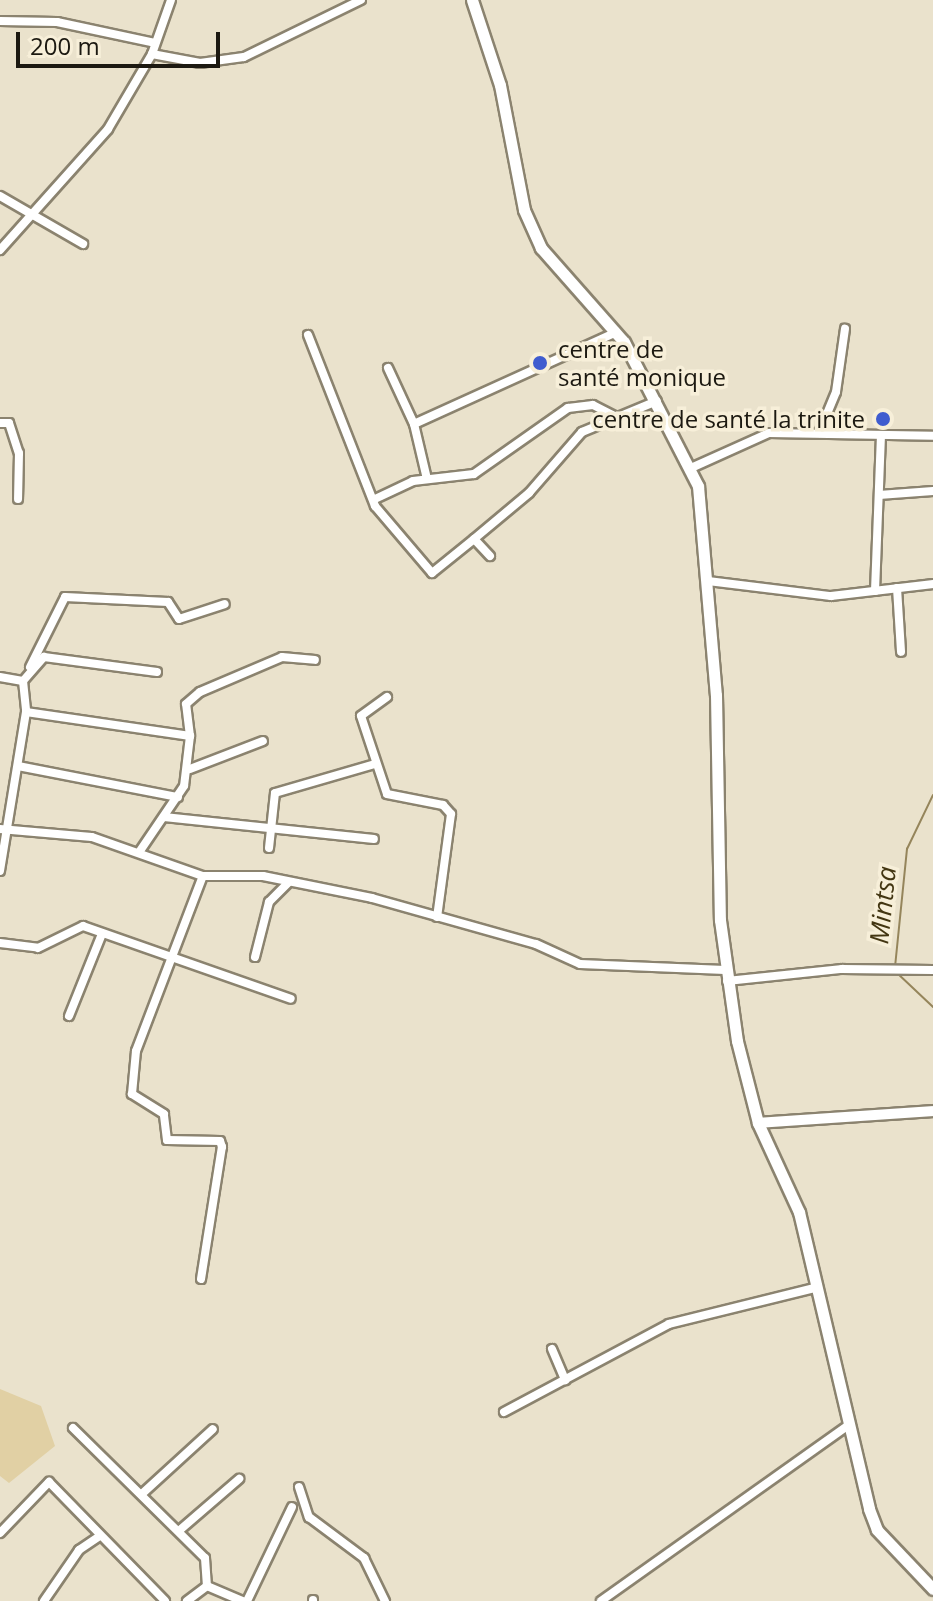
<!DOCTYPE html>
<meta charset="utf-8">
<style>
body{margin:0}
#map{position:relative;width:933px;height:1601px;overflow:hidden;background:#eae2cc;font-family:"Open Sans",sans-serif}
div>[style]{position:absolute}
.green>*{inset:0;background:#e1d0a4}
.stream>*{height:2px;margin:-1px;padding:0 1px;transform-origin:1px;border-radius:1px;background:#95855b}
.roads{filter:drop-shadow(2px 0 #8b836f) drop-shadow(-2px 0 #8b836f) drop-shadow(0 2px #8b836f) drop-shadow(0 -2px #8b836f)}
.minor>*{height:8px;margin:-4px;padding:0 4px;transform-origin:4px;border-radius:4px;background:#fff}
.tertiary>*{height:10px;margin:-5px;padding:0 5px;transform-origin:5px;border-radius:5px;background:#fff}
.secondary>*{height:11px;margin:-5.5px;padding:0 5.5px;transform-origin:5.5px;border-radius:5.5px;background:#fff}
.dots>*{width:22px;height:22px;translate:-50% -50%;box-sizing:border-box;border:4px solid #f7efd9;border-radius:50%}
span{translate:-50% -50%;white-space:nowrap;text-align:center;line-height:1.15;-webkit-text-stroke:7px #f7efd9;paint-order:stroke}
.poi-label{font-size:24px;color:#1c1911}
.left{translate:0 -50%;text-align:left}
.right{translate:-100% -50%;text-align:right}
.water-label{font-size:26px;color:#433612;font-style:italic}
.scale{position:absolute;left:16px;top:32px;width:204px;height:36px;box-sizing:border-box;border:4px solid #1c1911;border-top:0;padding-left:10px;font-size:24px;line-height:28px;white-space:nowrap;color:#1c1911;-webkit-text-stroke:6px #f7efd9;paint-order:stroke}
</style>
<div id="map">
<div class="green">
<div style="clip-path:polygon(0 1389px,41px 1406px,55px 1446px,9px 1483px,0 1476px)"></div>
</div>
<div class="stream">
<div style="left:895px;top:967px;width:119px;rotate:-84.2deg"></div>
<div style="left:907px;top:849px;width:60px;rotate:-64.3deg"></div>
<div style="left:896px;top:972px;width:51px;rotate:43.4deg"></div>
</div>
<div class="roads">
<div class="minor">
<div style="left:0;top:21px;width:57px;rotate:1deg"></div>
<div style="left:57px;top:22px;width:100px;rotate:12.1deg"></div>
<div style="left:152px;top:54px;width:49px;rotate:10.6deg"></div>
<div style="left:200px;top:63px;width:44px;rotate:-7.8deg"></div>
<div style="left:244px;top:57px;width:130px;rotate:-26deg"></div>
<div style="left:0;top:196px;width:96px;rotate:30deg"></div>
<div style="left:0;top:250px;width:162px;rotate:-48.2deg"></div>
<div style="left:108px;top:129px;width:87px;rotate:-59.6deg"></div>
<div style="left:152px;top:54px;width:57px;rotate:-70.6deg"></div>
<div style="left:308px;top:335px;width:184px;rotate:68.6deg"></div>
<div style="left:375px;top:506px;width:88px;rotate:49.6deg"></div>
<div style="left:432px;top:573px;width:54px;rotate:-39deg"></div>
<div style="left:388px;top:368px;width:62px;rotate:65.1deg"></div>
<div style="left:0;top:423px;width:9px"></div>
<div style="left:9px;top:423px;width:32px;rotate:72deg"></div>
<div style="left:19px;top:453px;width:46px;rotate:91.2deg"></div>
<div style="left:819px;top:433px;width:44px;rotate:-67.5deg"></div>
<div style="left:836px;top:392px;width:64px;rotate:-81.9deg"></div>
<div style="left:691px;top:468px;width:85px;rotate:-24.2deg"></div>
<div style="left:769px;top:433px;width:164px;rotate:1deg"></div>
<div style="left:427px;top:479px;width:57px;rotate:-103.3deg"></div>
<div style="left:414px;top:424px;width:221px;rotate:-24.4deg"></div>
<div style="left:879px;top:495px;width:54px;rotate:-4.2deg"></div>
<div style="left:375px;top:499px;width:42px;rotate:-25.3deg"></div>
<div style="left:413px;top:481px;width:61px;rotate:-6.5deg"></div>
<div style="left:474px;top:474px;width:115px;rotate:-35.1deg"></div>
<div style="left:568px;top:408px;width:25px;rotate:-7deg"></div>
<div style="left:593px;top:405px;width:28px;rotate:27deg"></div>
<div style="left:490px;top:556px;width:23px;rotate:-133deg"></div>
<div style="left:474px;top:539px;width:72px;rotate:-39.9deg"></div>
<div style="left:529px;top:493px;width:81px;rotate:-49deg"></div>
<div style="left:582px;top:432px;width:81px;rotate:-22.5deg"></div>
<div style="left:708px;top:581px;width:124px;rotate:7deg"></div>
<div style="left:831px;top:596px;width:103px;rotate:-6.7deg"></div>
<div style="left:897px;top:588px;width:64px;rotate:86.4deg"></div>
<div style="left:875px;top:591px;width:155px;rotate:-87.8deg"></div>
<div style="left:30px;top:667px;width:78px;rotate:-63.4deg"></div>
<div style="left:65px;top:597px;width:103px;rotate:2.8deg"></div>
<div style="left:168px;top:602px;width:20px;rotate:57deg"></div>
<div style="left:179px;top:619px;width:48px;rotate:-18.1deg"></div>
<div style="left:0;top:677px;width:23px;rotate:10deg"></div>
<div style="left:23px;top:681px;width:31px;rotate:84deg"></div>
<div style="left:26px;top:712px;width:161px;rotate:99.3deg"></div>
<div style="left:23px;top:681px;width:32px;rotate:-49deg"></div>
<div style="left:44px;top:657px;width:114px;rotate:7.6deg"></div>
<div style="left:387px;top:697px;width:32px;rotate:144deg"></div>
<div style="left:361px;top:716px;width:82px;rotate:71.6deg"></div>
<div style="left:387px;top:794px;width:57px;rotate:11.1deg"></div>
<div style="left:443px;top:805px;width:12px;rotate:48deg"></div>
<div style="left:451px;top:814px;width:104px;rotate:97.7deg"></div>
<div style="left:26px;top:712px;width:166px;rotate:8.3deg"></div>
<div style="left:190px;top:736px;width:50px;rotate:96.8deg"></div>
<div style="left:184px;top:786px;width:78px;rotate:124.1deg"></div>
<div style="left:190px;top:736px;width:32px;rotate:-97deg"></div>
<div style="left:186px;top:704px;width:18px;rotate:-41deg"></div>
<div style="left:200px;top:692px;width:89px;rotate:-23.1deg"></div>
<div style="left:282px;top:657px;width:33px;rotate:5deg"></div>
<div style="left:18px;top:766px;width:163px;rotate:11deg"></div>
<div style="left:190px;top:769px;width:78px;rotate:-21deg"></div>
<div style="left:164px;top:817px;width:211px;rotate:6deg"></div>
<div style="left:0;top:829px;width:92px;rotate:5deg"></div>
<div style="left:92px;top:837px;width:118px;rotate:19.4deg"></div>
<div style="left:203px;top:876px;width:60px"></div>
<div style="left:263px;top:876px;width:111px;rotate:11.4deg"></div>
<div style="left:372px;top:898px;width:170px;rotate:15.7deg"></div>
<div style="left:536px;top:944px;width:48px;rotate:24.4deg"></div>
<div style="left:580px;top:964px;width:145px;rotate:2.4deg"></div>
<div style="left:269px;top:848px;width:55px;rotate:-83.8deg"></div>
<div style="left:275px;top:793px;width:104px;rotate:-16.2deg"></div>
<div style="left:0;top:943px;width:38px;rotate:7deg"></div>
<div style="left:38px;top:948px;width:50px;rotate:-26.1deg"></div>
<div style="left:83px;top:926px;width:220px;rotate:19.3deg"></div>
<div style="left:255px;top:957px;width:57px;rotate:-75.7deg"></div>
<div style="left:269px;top:902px;width:28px;rotate:-45deg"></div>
<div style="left:727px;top:981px;width:116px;rotate:-6deg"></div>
<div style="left:842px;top:969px;width:91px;rotate:0.6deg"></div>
<div style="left:69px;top:1016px;width:88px;rotate:-68.1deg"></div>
<div style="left:201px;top:1279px;width:134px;rotate:-81deg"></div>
<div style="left:222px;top:1147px;width:6px;rotate:-108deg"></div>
<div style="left:220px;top:1141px;width:53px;rotate:-178.9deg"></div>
<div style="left:167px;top:1140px;width:26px;rotate:-97deg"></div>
<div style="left:164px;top:1114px;width:38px;rotate:-148deg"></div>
<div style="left:132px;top:1094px;width:43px;rotate:-84.7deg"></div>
<div style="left:136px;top:1051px;width:187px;rotate:-69.1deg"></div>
<div style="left:552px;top:1349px;width:34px;rotate:67deg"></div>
<div style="left:504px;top:1412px;width:187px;rotate:-28.1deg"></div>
<div style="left:669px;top:1324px;width:149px;rotate:-13.9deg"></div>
<div style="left:73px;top:1428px;width:185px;rotate:44.6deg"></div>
<div style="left:205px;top:1558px;width:28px;rotate:86deg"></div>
<div style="left:299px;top:1487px;width:32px;rotate:72deg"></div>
<div style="left:309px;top:1517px;width:69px;rotate:36.7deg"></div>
<div style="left:364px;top:1558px;width:48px;rotate:64deg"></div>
<div style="left:144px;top:1492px;width:93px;rotate:-42.4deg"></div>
<div style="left:181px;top:1529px;width:77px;rotate:-40.8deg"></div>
<div style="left:0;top:1533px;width:71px;rotate:-46.1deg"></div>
<div style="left:49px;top:1482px;width:166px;rotate:45.7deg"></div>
<div style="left:44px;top:1601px;width:62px;rotate:-55.5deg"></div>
<div style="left:79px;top:1550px;width:25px;rotate:-34deg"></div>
<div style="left:187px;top:1601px;width:25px;rotate:-37deg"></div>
<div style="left:207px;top:1586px;width:39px;rotate:23deg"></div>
<div style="left:247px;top:1601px;width:104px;rotate:-64.4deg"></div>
<div style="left:313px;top:1601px;width:1px;rotate:-90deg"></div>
<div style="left:601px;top:1601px;width:302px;rotate:-35.4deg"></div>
</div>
<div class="tertiary">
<div style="left:758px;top:1123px;width:175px;rotate:-3.9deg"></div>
</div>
<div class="secondary">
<div style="left:472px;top:0;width:89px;rotate:71.8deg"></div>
<div style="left:500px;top:85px;width:127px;rotate:79.1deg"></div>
<div style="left:524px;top:210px;width:42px;rotate:65.9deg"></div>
<div style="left:541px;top:248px;width:125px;rotate:48.6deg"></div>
<div style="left:624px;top:342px;width:162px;rotate:62.8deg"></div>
<div style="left:698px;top:486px;width:210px;rotate:85.1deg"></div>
<div style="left:716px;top:695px;width:225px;rotate:89deg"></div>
<div style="left:720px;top:920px;width:122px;rotate:82deg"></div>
<div style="left:737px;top:1041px;width:85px;rotate:75.6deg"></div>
<div style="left:758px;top:1123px;width:98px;rotate:65.3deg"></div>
<div style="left:799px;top:1212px;width:305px;rotate:76.7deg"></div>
<div style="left:869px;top:1509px;width:22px;rotate:69deg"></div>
<div style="left:877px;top:1530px;width:81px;rotate:46.5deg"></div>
</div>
</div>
<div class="dots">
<div style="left:540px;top:363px;background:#3f5ccf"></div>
<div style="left:883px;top:419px;background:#3f5ccf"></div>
</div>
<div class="poi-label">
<span class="left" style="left:558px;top:363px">centre de<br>santé monique</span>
<span class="right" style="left:865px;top:419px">centre de santé la trinite</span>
</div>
<div class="water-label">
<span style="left:883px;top:905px;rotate:-84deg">Mintsa</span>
</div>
<div class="scale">200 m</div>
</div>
